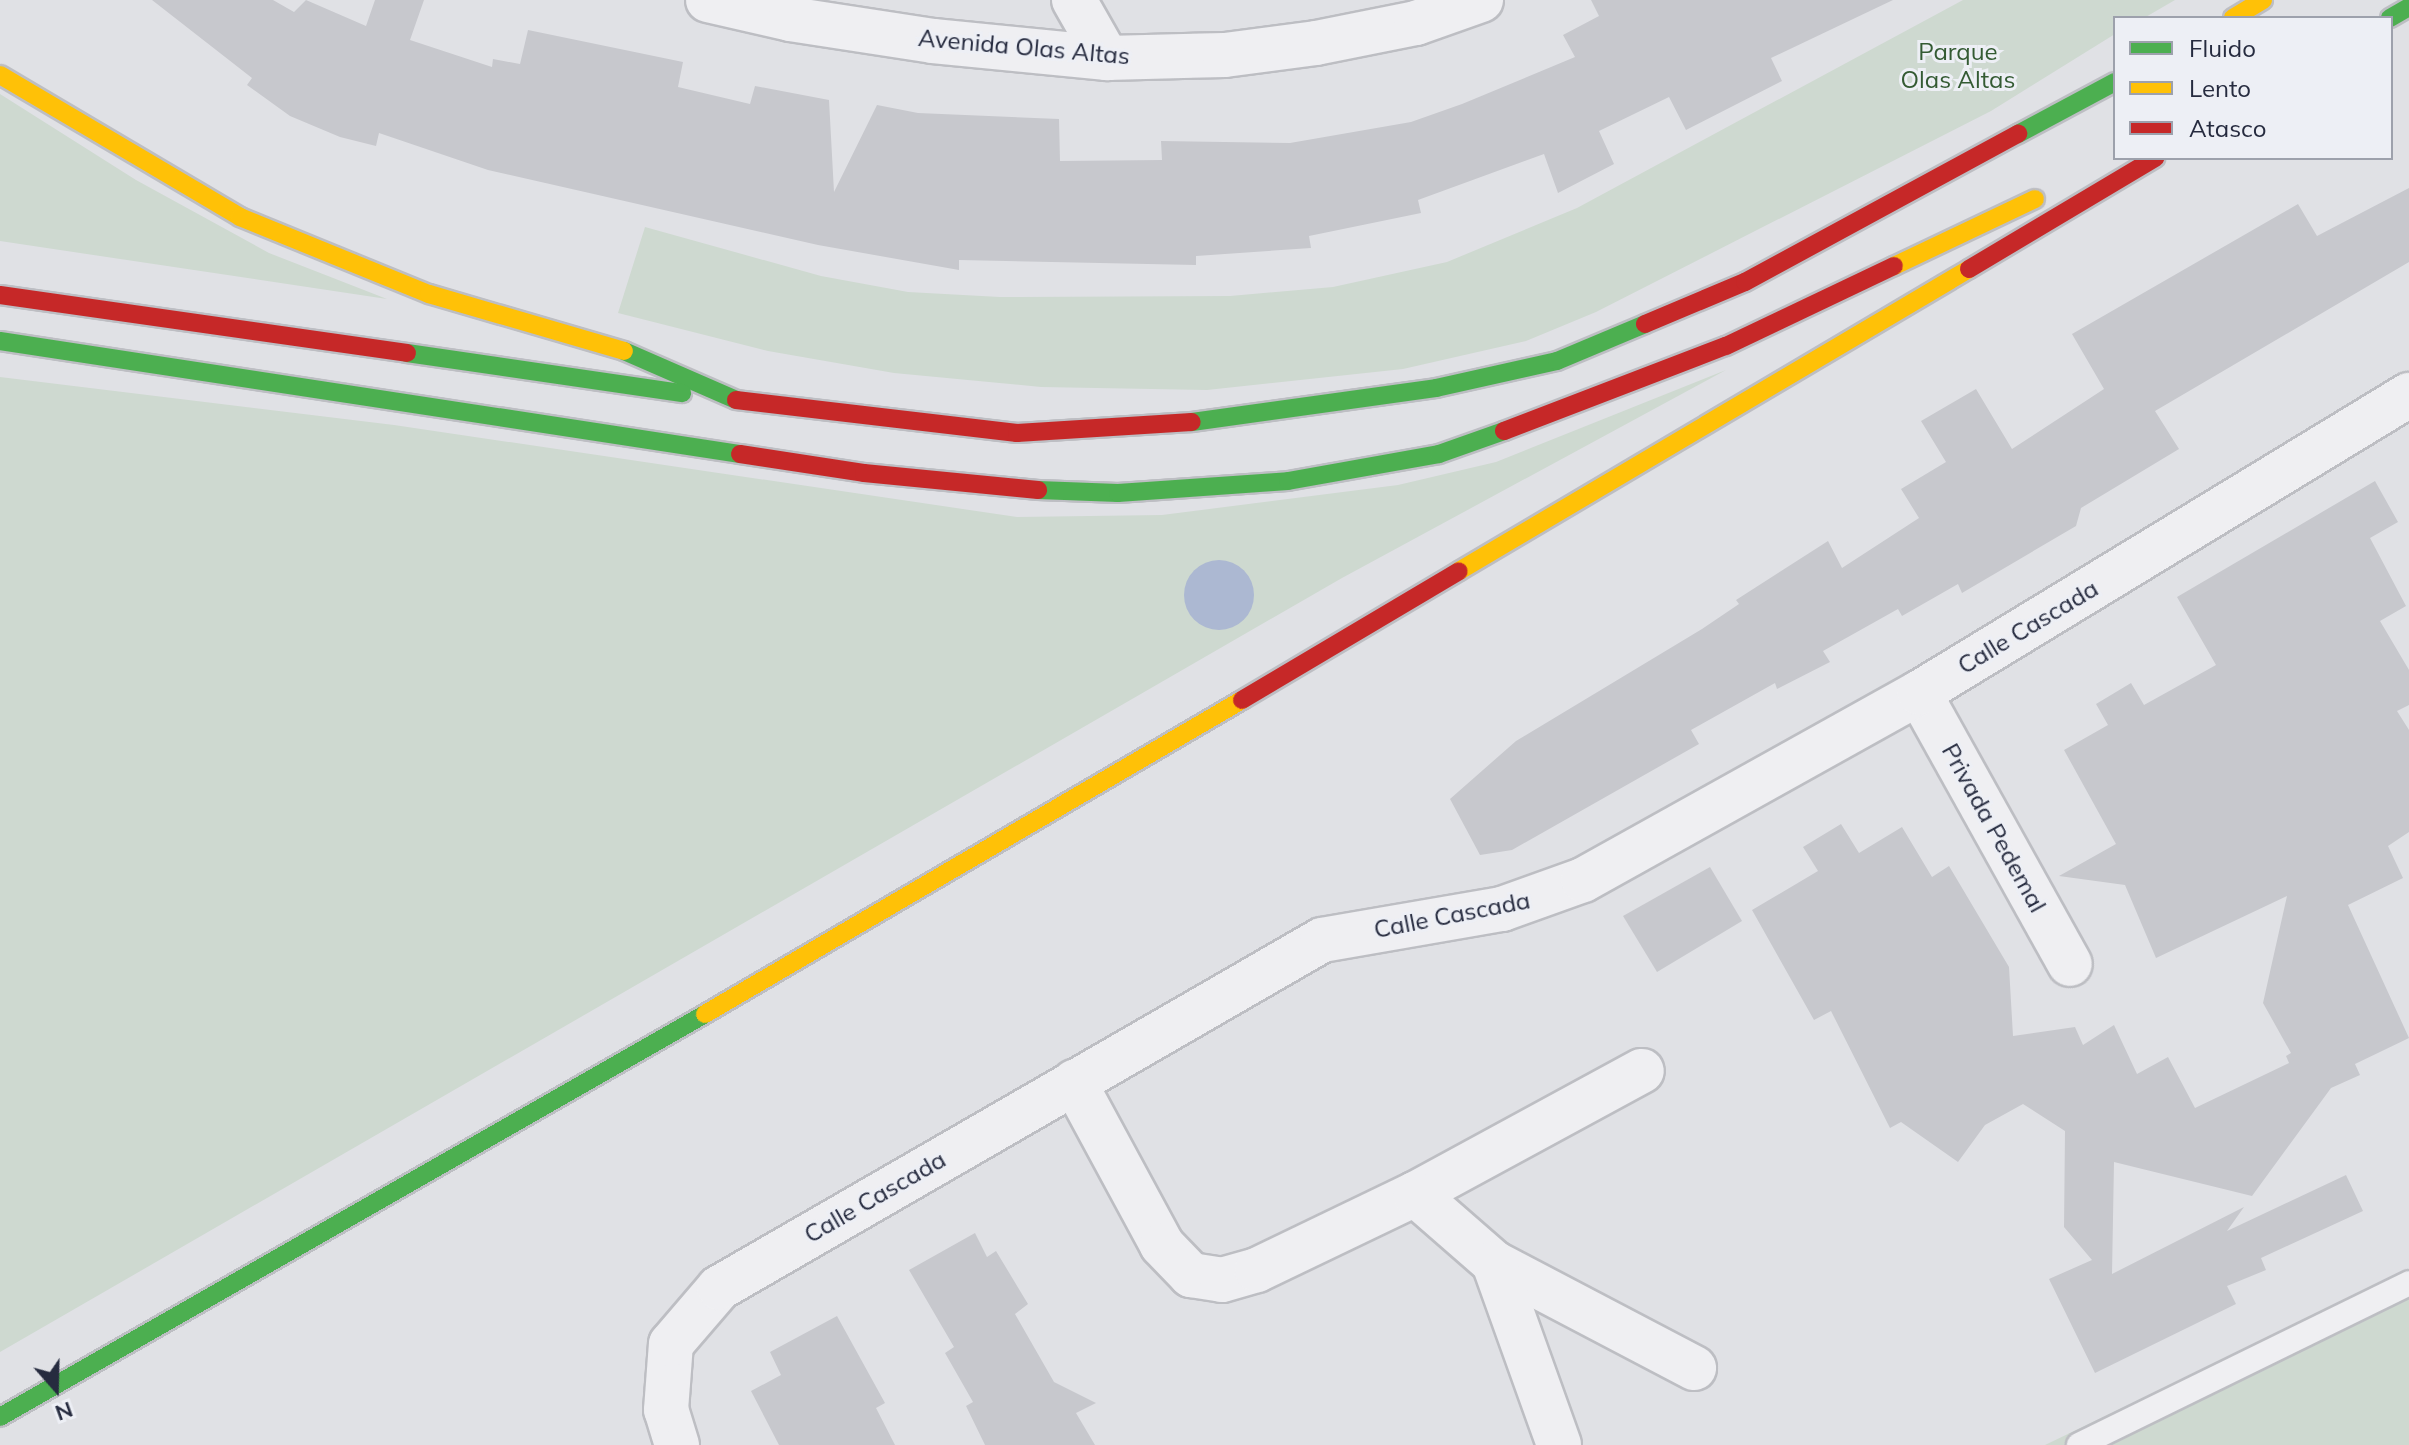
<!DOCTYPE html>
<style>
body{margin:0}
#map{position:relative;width:2409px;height:1445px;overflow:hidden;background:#e0e1e5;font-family:Mulish,sans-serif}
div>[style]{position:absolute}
.green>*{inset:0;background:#ced9d0}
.water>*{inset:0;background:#acb8d2}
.round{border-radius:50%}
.building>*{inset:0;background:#c7c8cd}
.roads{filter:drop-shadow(2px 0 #bdbec3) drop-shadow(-2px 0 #bdbec3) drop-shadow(0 2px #bdbec3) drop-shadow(0 -2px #bdbec3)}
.lane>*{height:24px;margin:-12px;padding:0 12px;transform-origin:12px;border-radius:12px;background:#efeff2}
.street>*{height:44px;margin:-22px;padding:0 22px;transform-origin:22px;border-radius:22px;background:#efeff2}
.fast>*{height:18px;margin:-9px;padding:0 9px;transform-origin:9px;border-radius:9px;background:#4caf50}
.slow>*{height:18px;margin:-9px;padding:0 9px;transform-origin:9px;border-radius:9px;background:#ffc107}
.jam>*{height:18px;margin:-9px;padding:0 9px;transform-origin:9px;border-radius:9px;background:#c62828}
span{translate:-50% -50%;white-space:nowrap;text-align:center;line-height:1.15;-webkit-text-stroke:6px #edeff5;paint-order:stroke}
.street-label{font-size:24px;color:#262b3f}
.park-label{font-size:24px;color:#345b33}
.legend{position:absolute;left:2113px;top:16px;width:280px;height:144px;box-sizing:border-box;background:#edeff5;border:2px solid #9da1ac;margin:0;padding:10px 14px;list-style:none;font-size:24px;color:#262b3f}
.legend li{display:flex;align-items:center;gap:16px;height:40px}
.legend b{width:40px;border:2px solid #9da1ac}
.north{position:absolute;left:16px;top:1349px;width:80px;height:80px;-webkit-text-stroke:6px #edeff5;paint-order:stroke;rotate:160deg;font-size:22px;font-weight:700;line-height:32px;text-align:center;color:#262b3f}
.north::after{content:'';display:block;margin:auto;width:28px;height:36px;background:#262b3f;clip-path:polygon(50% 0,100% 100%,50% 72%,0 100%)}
</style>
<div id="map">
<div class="green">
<div style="clip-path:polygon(1963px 0,2175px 0,2144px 18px,2115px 18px,2115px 34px,1991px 111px,1596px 312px,1526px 341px,1403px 369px,1207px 390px,1041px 387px,894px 373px,768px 351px,618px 313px,645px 227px,821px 276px,908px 292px,1000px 297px,1230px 296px,1333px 287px,1447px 262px,1577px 208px)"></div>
<div style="clip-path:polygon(0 94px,136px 180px,269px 253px,387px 299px,0 241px)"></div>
<div style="clip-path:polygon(1726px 370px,1342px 578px,0 1352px,0 377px,394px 425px,1017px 517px,1162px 515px,1398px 485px,1496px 462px)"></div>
<div style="clip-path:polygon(2409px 1270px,2409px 1445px,2045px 1445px)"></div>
</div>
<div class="water">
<div class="round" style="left:1184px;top:560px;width:70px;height:70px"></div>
</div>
<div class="building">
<div style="clip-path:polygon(152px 0,273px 0,294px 12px,306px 0,366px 26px,375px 0,424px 0,410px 40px,492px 67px,493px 59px,520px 64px,528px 30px,683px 62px,678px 87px,750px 104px,755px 86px,829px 100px,834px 192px,877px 105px,918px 113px,1059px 119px,1060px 161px,1162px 160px,1161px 141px,1290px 143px,1411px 122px,1462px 104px,1575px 57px,1563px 35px,1599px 16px,1591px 0,1893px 0,1771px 58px,1782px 81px,1686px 130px,1669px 97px,1599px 131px,1614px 164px,1558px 193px,1544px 154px,1418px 200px,1421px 213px,1309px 236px,1311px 248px,1196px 256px,1196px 265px,959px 260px,959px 270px,818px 245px,488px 170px,379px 133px,376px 146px,340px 137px,290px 116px,247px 85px,252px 78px)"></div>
<div style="clip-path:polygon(2409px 188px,2409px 262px,2155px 411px,2179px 449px,2081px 508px,2076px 526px,1962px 593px,1958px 584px,1902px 616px,1898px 609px,1823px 651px,1830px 662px,1777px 689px,1775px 683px,1691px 730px,1699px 744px,1512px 850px,1480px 855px,1450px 799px,1516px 741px,1702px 629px,1739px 604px,1736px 600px,1828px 541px,1842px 568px,1919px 518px,1901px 489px,1946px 462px,1921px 421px,1976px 389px,2012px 449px,2104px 389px,2072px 334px,2298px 204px,2317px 236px)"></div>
<div style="clip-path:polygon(2375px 481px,2398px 522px,2370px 538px,2406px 606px,2380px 621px,2409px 670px,2409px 705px,2397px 711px,2409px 730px,2409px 832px,2388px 846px,2403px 878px,2348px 905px,2409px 1038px,2355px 1064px,2360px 1075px,2331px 1088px,2252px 1196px,2114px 1162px,2112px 1274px,2244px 1207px,2227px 1231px,2346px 1175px,2363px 1211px,2261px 1258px,2266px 1270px,2227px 1286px,2236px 1304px,2095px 1373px,2049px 1279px,2092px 1260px,2064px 1227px,2065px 1131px,2023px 1104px,1985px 1125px,1958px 1162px,1901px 1122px,1890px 1128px,1831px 1011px,1814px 1020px,1752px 910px,1818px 871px,1803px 847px,1841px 824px,1859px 853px,1902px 827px,1932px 877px,1949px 866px,2009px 967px,2013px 1036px,2075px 1027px,2083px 1045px,2114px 1025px,2137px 1074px,2168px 1057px,2195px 1108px,2289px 1063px,2286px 1056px,2291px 1053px,2263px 1003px,2287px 896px,2156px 958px,2125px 885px,2059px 876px,2116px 844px,2064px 750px,2108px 725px,2096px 704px,2131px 683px,2144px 705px,2216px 665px,2177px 597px)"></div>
<div style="clip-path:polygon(1710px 867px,1742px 921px,1657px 972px,1623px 916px)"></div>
<div style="clip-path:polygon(975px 1233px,987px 1257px,996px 1251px,1028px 1304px,1015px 1314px,1054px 1382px,1096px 1403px,1076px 1413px,1095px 1445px,985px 1445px,966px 1406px,973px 1402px,945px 1353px,954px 1347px,909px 1270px)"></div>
<div style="clip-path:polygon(837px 1316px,885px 1403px,876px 1408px,895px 1445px,779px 1445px,751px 1391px,781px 1375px,770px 1352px)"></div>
</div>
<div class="roads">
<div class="lane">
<div style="left:2079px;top:1445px;width:368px;rotate:-26.1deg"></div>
</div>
<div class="street">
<div style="left:708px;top:0;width:84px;rotate:13deg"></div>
<div style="left:790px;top:19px;width:145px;rotate:8.7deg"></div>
<div style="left:933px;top:41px;width:175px;rotate:5.6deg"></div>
<div style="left:1107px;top:58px;width:118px;rotate:-1.5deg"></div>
<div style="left:1225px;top:55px;width:92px;rotate:-7.5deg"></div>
<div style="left:1316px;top:43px;width:102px;rotate:-11.3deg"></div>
<div style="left:1416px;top:23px;width:69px;rotate:-19.5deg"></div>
<div style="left:1074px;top:0;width:67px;rotate:60.4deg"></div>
<div style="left:1919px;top:693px;width:310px;rotate:60.9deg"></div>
<div style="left:1074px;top:1082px;width:185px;rotate:61.6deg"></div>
<div style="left:1162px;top:1245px;width:42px;rotate:46deg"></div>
<div style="left:1191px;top:1275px;width:31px;rotate:9deg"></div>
<div style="left:1222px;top:1280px;width:36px;rotate:-16deg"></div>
<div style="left:1257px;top:1270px;width:175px;rotate:-25.7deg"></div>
<div style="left:1415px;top:1194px;width:258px;rotate:-28.5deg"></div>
<div style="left:1415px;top:1194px;width:105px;rotate:41.1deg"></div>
<div style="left:1494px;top:1263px;width:226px;rotate:27.7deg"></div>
<div style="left:1494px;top:1263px;width:193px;rotate:70.3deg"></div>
<div style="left:677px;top:1445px;width:37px;rotate:-107deg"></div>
<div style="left:666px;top:1410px;width:66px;rotate:-85.7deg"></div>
<div style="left:671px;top:1344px;width:74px;rotate:-49.4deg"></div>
<div style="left:719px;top:1288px;width:696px;rotate:-29.99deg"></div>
<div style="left:1322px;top:940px;width:183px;rotate:-9.8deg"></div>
<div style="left:1502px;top:909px;width:86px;rotate:-19.7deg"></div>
<div style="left:1583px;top:880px;width:385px;rotate:-29.1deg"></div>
<div style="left:1919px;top:693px;width:574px;rotate:-31.31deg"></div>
</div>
<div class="fast">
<div style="left:2390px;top:18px;width:22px;rotate:-30deg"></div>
<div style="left:2018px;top:134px;width:110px;rotate:-28.2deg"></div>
<div style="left:0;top:341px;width:749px;rotate:8.68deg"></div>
<div style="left:624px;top:351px;width:122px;rotate:23.6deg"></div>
<div style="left:407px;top:353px;width:278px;rotate:8.3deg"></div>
<div style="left:1192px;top:422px;width:246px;rotate:-7.9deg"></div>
<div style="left:1436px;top:388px;width:124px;rotate:-12.6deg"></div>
<div style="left:1557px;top:361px;width:95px;rotate:-22.8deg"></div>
<div style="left:1038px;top:490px;width:80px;rotate:2.1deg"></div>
<div style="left:1118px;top:493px;width:170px;rotate:-4deg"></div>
<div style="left:1288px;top:481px;width:153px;rotate:-10.1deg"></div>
<div style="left:1439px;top:454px;width:69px;rotate:-19.5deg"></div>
<div style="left:0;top:1417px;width:812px;rotate:-29.75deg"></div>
</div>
<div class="slow">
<div style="left:2233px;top:18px;width:35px;rotate:-31deg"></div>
<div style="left:0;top:75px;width:279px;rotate:30.6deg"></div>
<div style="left:240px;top:217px;width:204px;rotate:22.2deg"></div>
<div style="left:429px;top:294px;width:203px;rotate:16.3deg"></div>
<div style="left:1894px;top:266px;width:156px;rotate:-25.4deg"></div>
<div style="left:1459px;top:571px;width:593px;rotate:-30.63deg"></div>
<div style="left:705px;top:1014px;width:622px;rotate:-30.32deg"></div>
</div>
<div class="jam">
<div style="left:1969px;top:269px;width:217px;rotate:-30.8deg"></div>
<div style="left:0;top:295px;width:411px;rotate:8.1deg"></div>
<div style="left:1645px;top:324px;width:108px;rotate:-22.8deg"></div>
<div style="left:1745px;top:282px;width:311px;rotate:-28.5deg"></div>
<div style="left:736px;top:400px;width:283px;rotate:6.7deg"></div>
<div style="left:1017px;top:433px;width:175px;rotate:-3.6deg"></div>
<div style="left:1504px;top:431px;width:238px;rotate:-21deg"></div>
<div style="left:1726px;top:346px;width:186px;rotate:-25.5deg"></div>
<div style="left:740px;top:454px;width:125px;rotate:8.7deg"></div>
<div style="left:864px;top:473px;width:175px;rotate:5.6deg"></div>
<div style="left:1242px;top:700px;width:252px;rotate:-30.7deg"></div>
</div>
</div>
<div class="street-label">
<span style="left:1024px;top:47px;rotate:5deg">Avenida Olas Altas</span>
<span style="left:2028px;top:627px;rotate:-31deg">Calle Cascada</span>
<span style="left:1994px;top:828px;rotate:61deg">Privada Pedemal</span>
<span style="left:1452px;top:915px;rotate:-11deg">Calle Cascada</span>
<span style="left:875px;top:1197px;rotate:-30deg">Calle Cascada</span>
</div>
<div class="park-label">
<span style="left:1958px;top:66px">Parque<br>Olas Altas</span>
</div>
<ul class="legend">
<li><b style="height:10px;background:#4caf50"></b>Fluido</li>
<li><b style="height:10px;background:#ffc107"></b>Lento</li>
<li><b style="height:10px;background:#c62828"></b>Atasco</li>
</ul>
<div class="north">N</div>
</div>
